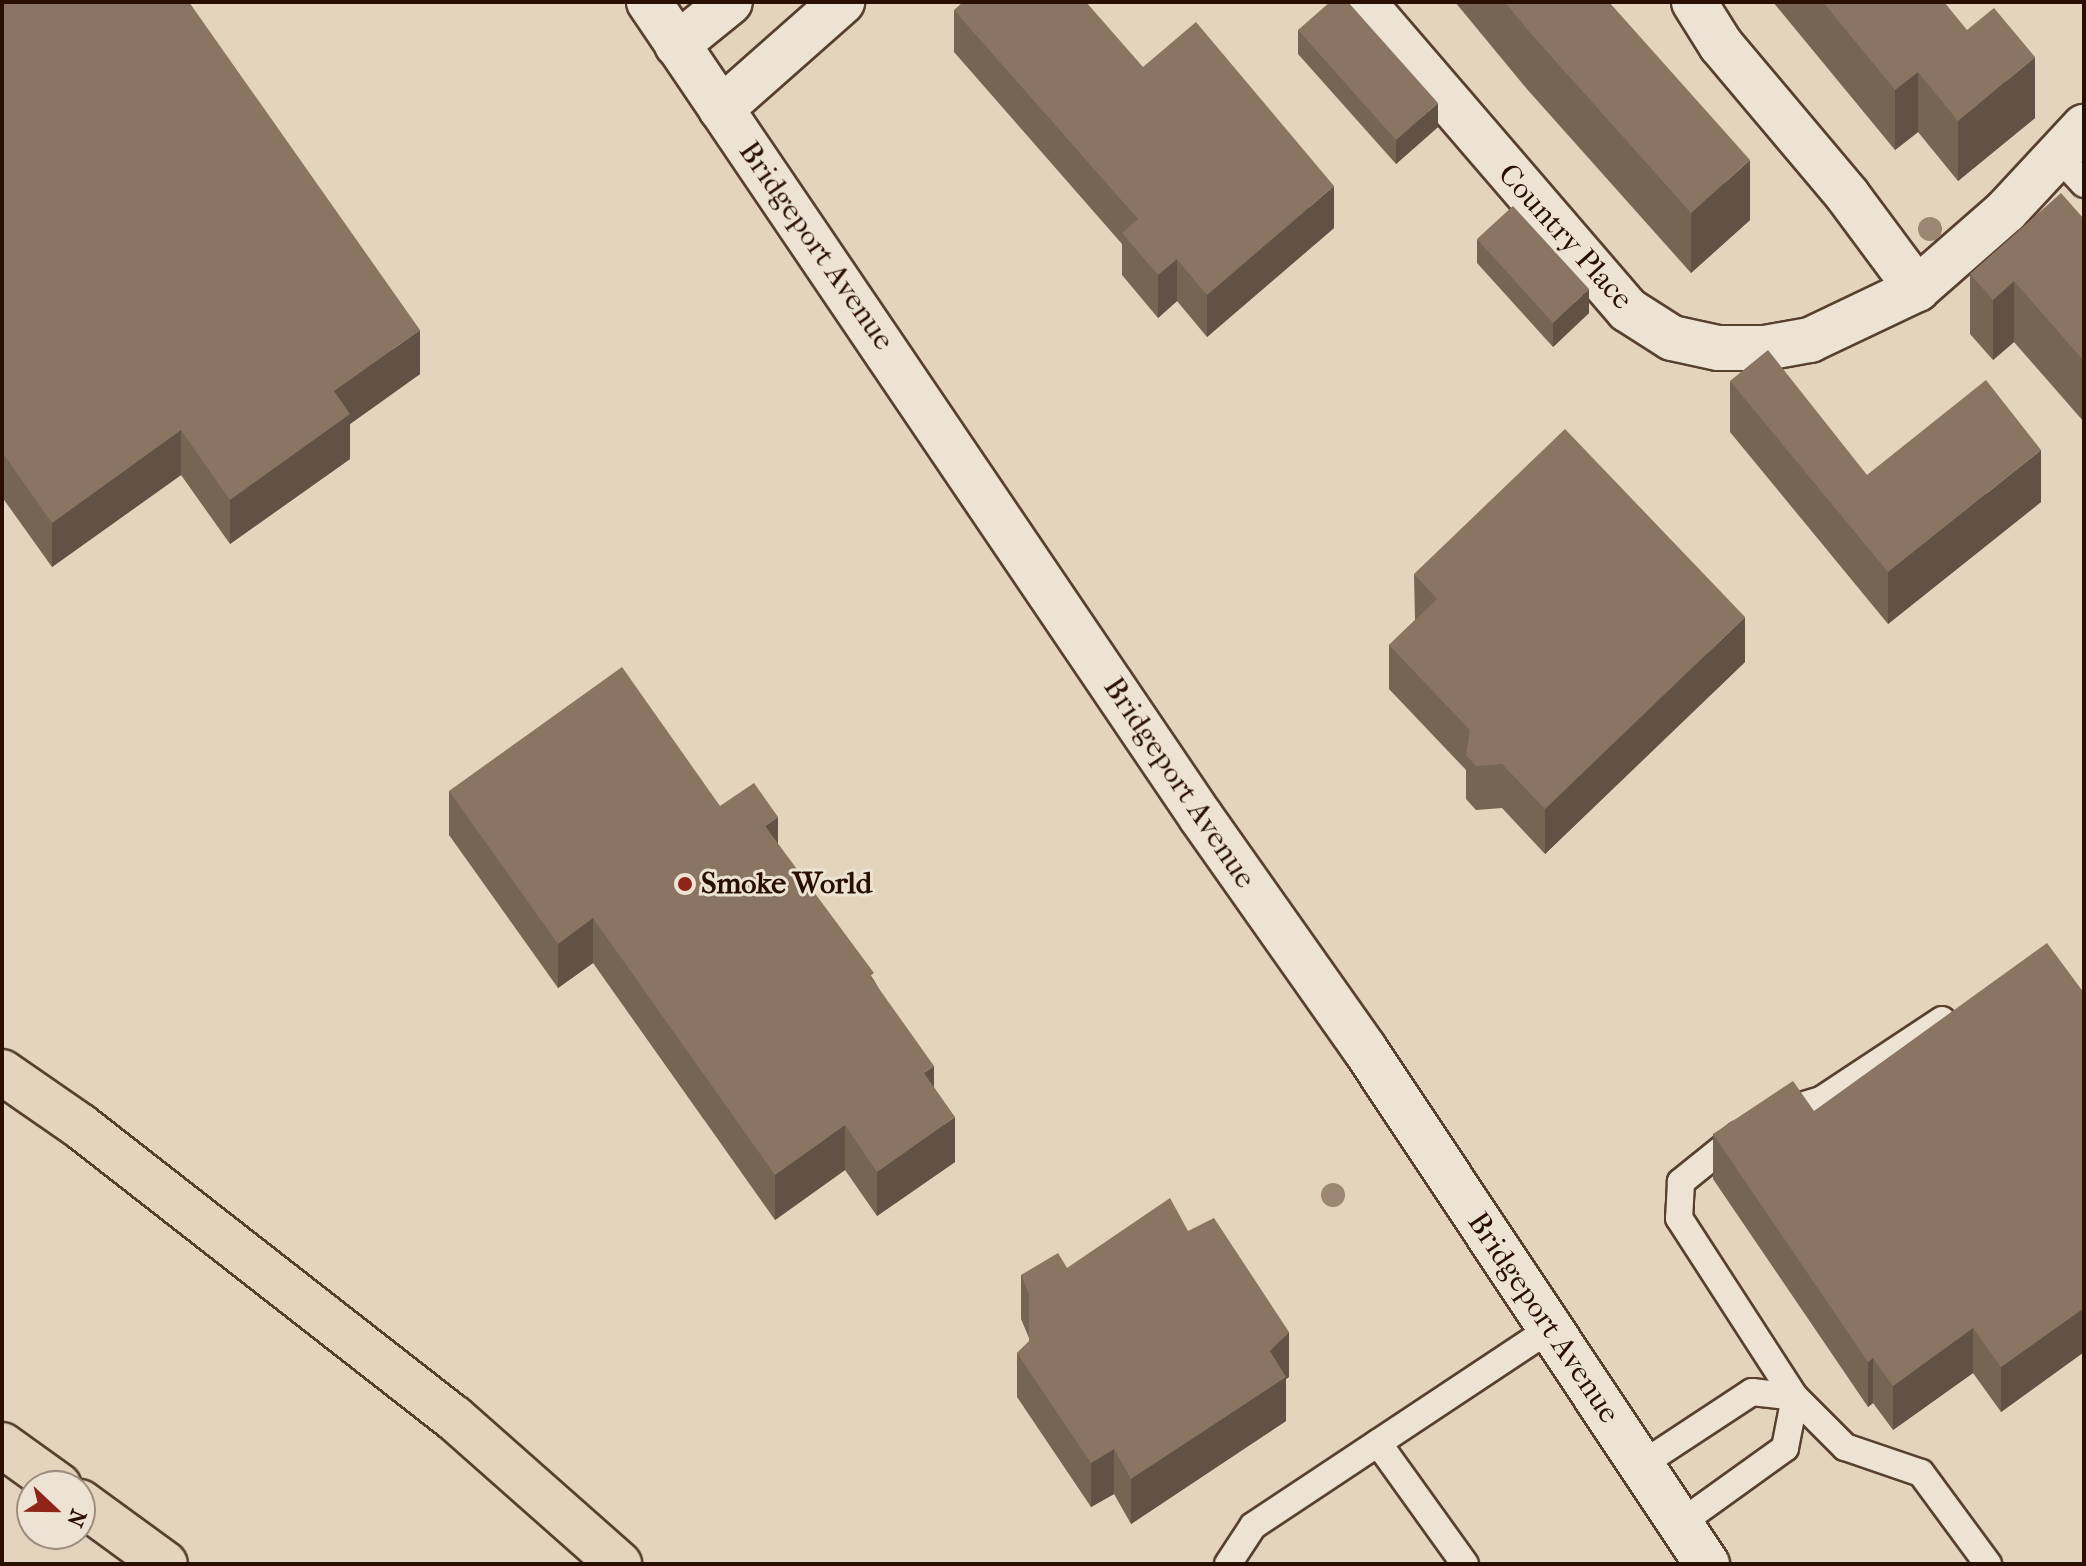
<!DOCTYPE html>
<style>
body{margin:0}
#map{position:relative;width:2086px;height:1566px;overflow:hidden;background:#e4d4bd;font-family:"IM FELL French Canon",serif}
div>[style]{position:absolute}
.roads{filter:drop-shadow(2px 0 #58402f) drop-shadow(-2px 0 #58402f) drop-shadow(0 2px #58402f) drop-shadow(0 -2px #58402f)}
.lane>*{height:26px;margin:-13px;padding:0 13px;transform-origin:13px;border-radius:13px;background:#ede3d4}
.street>*{height:44px;margin:-22px;padding:0 22px;transform-origin:22px;border-radius:22px;background:#ede3d4}
.secondary>*{height:44px;margin:-22px;padding:0 22px;transform-origin:22px;border-radius:22px;background:#ede3d4}
.highway>*{height:44px;margin:-22px;padding:0 22px;transform-origin:22px;border-radius:22px;background:#e4d4bd}
.trees>*{width:24px;height:24px;margin:-12px;border-radius:50%;background:#9b8773}
.wall>*{inset:0;background:#776554}
.shaded-wall>*{inset:0;background:#615245}
.building>*{inset:0;background:#8a7562}
.dots>*{width:22px;height:22px;translate:-50% -50%;box-sizing:border-box;border:4px solid #ede3d4;border-radius:50%}
span{translate:-50% -50%;white-space:nowrap;text-align:center;line-height:1.15;-webkit-text-stroke:6px #ede3d4;paint-order:stroke}
.street-label{font-size:30px;color:#290f00}
.poi-label{font-size:30px;color:#290f00;font-weight:700}
.left{translate:0 -50%;text-align:left}
.frame{position:absolute;inset:0;border:4px solid #290f00;pointer-events:none}
.north{position:absolute;left:16px;top:1470px;width:80px;height:80px;box-sizing:border-box;background:#ede3d4;border:2px solid #9f8e7f;border-radius:50%;rotate:112deg;font-size:22px;font-weight:700;line-height:32px;text-align:center;color:#290f00}
.north::after{content:'';display:block;margin:auto;width:28px;height:36px;background:#8f2418;clip-path:polygon(50% 0,100% 100%,50% 72%,0 100%)}
</style>
<div id="map">
<div class="roads">
<div class="lane">
<div style="left:2058px;top:156px;width:38px;rotate:47deg"></div>
<div style="left:1775px;top:1114px;width:48px;rotate:-16.9deg"></div>
<div style="left:1821px;top:1100px;width:145px;rotate:-33.5deg"></div>
<div style="left:1739px;top:1135px;width:75px;rotate:141deg"></div>
<div style="left:1681px;top:1182px;width:36px;rotate:93deg"></div>
<div style="left:1679px;top:1218px;width:213px;rotate:57.1deg"></div>
<div style="left:1795px;top:1397px;width:71px;rotate:45deg"></div>
<div style="left:1845px;top:1447px;width:80px;rotate:18.9deg"></div>
<div style="left:1921px;top:1473px;width:113px;rotate:53.6deg"></div>
<div style="left:1378px;top:1443px;width:149px;rotate:54.3deg"></div>
<div style="left:1641px;top:1465px;width:133px;rotate:-33.3deg"></div>
<div style="left:1752px;top:1392px;width:43px;rotate:6.6deg"></div>
<div style="left:1795px;top:1397px;width:52px;rotate:101.1deg"></div>
<div style="left:1785px;top:1448px;width:127px;rotate:144.3deg"></div>
<div style="left:1228px;top:1564px;width:45px;rotate:-56.7deg"></div>
<div style="left:1253px;top:1526px;width:356px;rotate:-33.6deg"></div>
</div>
<div class="street">
<div style="left:1363px;top:2px;width:406px;rotate:49.3deg"></div>
<div style="left:1628px;top:310px;width:52px;rotate:32.5deg"></div>
<div style="left:1672px;top:338px;width:47px;rotate:12.3deg"></div>
<div style="left:1718px;top:348px;width:47px"></div>
<div style="left:1765px;top:348px;width:46px;rotate:-10.1deg"></div>
<div style="left:1810px;top:340px;width:119px;rotate:-25.5deg"></div>
<div style="left:1917px;top:289px;width:118px;rotate:-41.2deg"></div>
<div style="left:2006px;top:211px;width:115px;rotate:-47.1deg"></div>
<div style="left:1694px;top:2px;width:51px;rotate:57.9deg"></div>
<div style="left:1721px;top:45px;width:197px;rotate:49.9deg"></div>
<div style="left:1848px;top:196px;width:116px;rotate:53.4deg"></div>
<div style="left:677px;top:45px;width:68px;rotate:-39.1deg"></div>
<div style="left:721px;top:109px;width:162px;rotate:-41.5deg"></div>
</div>
<div class="secondary">
<div style="left:649px;top:2px;width:984px;rotate:55.89deg"></div>
<div style="left:1201px;top:817px;width:283px;rotate:54.8deg"></div>
<div style="left:1364px;top:1048px;width:620px;rotate:56.39deg"></div>
</div>
<div class="highway">
<div style="left:2px;top:1072px;width:95px;rotate:34.7deg"></div>
<div style="left:80px;top:1126px;width:473px;rotate:38deg"></div>
<div style="left:453px;top:1417px;width:222px;rotate:41.5deg"></div>
<div style="left:2px;top:1445px;width:70px;rotate:35.7deg"></div>
<div style="left:80px;top:1502px;width:105px;rotate:36.1deg"></div>
</div>
</div>
<div class="trees">
<div style="left:1930px;top:229px"></div>
<div style="left:1333px;top:1195px"></div>
</div>
<div class="wall">
<div style="clip-path:polygon(1455px 2px,1609px 2px,1750px 220px,1691px 273px,1526px 88px)"></div>
<div style="clip-path:polygon(1773px 2px,1944px 2px,2035px 118px,1958px 181px,1918px 132px,1895px 150px)"></div>
<div style="clip-path:polygon(2px 3px,420px 374px,350px 424px,350px 459px,230px 544px,181px 475px,52px 567px,2px 497px)"></div>
<div style="clip-path:polygon(954px 10px,1143px 67px,1334px 228px,1207px 337px,1177px 301px,1158px 318px,1122px 275px,1122px 244px,954px 52px)"></div>
<div style="clip-path:polygon(1298px 30px,1438px 127px,1396px 164px,1298px 54px)"></div>
<div style="clip-path:polygon(2084px 219px,2084px 422px,2014px 342px,1993px 360px,1970px 334px,1970px 274px)"></div>
<div style="clip-path:polygon(1477px 239px,1589px 313px,1553px 347px,1477px 263px)"></div>
<div style="clip-path:polygon(1730px 381px,1867px 475px,2041px 502px,1888px 624px,1730px 432px)"></div>
<div style="clip-path:polygon(1414px 574px,1745px 662px,1545px 854px,1502px 808px,1476px 810px,1466px 799px,1466px 770px,1389px 689px,1389px 645px,1415px 620px)"></div>
<div style="clip-path:polygon(449px 791px,778px 845px,874px 980px,934px 1088px,955px 1162px,877px 1216px,845px 1170px,775px 1220px,593px 963px,558px 988px,449px 835px)"></div>
<div style="clip-path:polygon(2084px 993px,2084px 1352px,2001px 1412px,1973px 1373px,1893px 1430px,1873px 1403px,1868px 1407px,1713px 1179px,1713px 1134px,1814px 1111px)"></div>
<div style="clip-path:polygon(1188px 1231px,1289px 1377px,1286px 1379px,1286px 1421px,1131px 1524px,1114px 1494px,1091px 1507px,1017px 1397px,1017px 1353px,1029px 1342px,1029px 1338px,1021px 1319px,1021px 1275px,1067px 1268px)"></div>
</div>
<div class="shaded-wall">
<div style="clip-path:polygon(2035px 57px,2035px 118px,1958px 181px,1958px 121px)"></div>
<div style="clip-path:polygon(1918px 72px,1918px 132px,1895px 150px,1895px 90px)"></div>
<div style="clip-path:polygon(1438px 103px,1438px 127px,1396px 164px,1396px 140px)"></div>
<div style="clip-path:polygon(1750px 160px,1750px 220px,1691px 273px,1691px 213px)"></div>
<div style="clip-path:polygon(1334px 186px,1334px 228px,1207px 337px,1207px 295px)"></div>
<div style="clip-path:polygon(1177px 259px,1177px 301px,1158px 318px,1158px 275px)"></div>
<div style="clip-path:polygon(2014px 281px,2014px 342px,1993px 360px,1993px 300px)"></div>
<div style="clip-path:polygon(1589px 289px,1589px 313px,1553px 347px,1553px 323px)"></div>
<div style="clip-path:polygon(420px 330px,420px 374px,350px 424px,350px 459px,230px 544px,230px 500px,334px 391px)"></div>
<div style="clip-path:polygon(181px 430px,181px 475px,52px 567px,52px 523px)"></div>
<div style="clip-path:polygon(2041px 450px,2041px 502px,1888px 624px,1888px 572px)"></div>
<div style="clip-path:polygon(1745px 617px,1745px 662px,1545px 854px,1545px 809px)"></div>
<div style="clip-path:polygon(778px 817px,778px 861px,765px 826px)"></div>
<div style="clip-path:polygon(593px 918px,593px 963px,558px 988px,558px 944px)"></div>
<div style="clip-path:polygon(934px 1066px,934px 1110px,924px 1073px)"></div>
<div style="clip-path:polygon(955px 1117px,955px 1162px,877px 1216px,877px 1172px)"></div>
<div style="clip-path:polygon(845px 1125px,845px 1170px,775px 1220px,775px 1175px)"></div>
<div style="clip-path:polygon(2084px 1308px,2084px 1352px,2001px 1412px,2001px 1367px)"></div>
<div style="clip-path:polygon(1973px 1328px,1973px 1373px,1893px 1430px,1893px 1386px)"></div>
<div style="clip-path:polygon(1289px 1332px,1289px 1377px,1286px 1379px,1286px 1421px,1131px 1524px,1131px 1479px)"></div>
<div style="clip-path:polygon(1873px 1358px,1873px 1403px,1868px 1407px,1868px 1362px)"></div>
<div style="clip-path:polygon(1114px 1449px,1114px 1494px,1091px 1507px,1091px 1463px)"></div>
</div>
<div class="building">
<div style="clip-path:polygon(3px 2px,189px 2px,420px 330px,334px 391px,350px 414px,230px 500px,181px 430px,52px 523px,2px 452px,2px 3px)"></div>
<div style="clip-path:polygon(963px 2px,1086px 2px,1143px 67px,1196px 22px,1334px 186px,1207px 295px,1177px 259px,1158px 275px,1122px 233px,1138px 219px,954px 10px)"></div>
<div style="clip-path:polygon(1330px 2px,1348px 2px,1438px 103px,1396px 140px,1298px 30px)"></div>
<div style="clip-path:polygon(1505px 2px,1609px 2px,1750px 160px,1691px 213px,1526px 28px)"></div>
<div style="clip-path:polygon(1823px 2px,1944px 2px,1967px 30px,1994px 8px,2035px 57px,1958px 121px,1918px 72px,1895px 90px)"></div>
<div style="clip-path:polygon(2061px 193px,2084px 219px,2084px 361px,2014px 281px,1993px 300px,1970px 274px)"></div>
<div style="clip-path:polygon(1513px 206px,1589px 289px,1553px 323px,1477px 239px)"></div>
<div style="clip-path:polygon(1768px 350px,1867px 475px,1986px 380px,2041px 450px,1888px 572px,1730px 381px)"></div>
<div style="clip-path:polygon(1565px 429px,1745px 617px,1545px 809px,1502px 764px,1476px 766px,1466px 755px,1470px 730px,1389px 645px,1437px 599px,1414px 574px)"></div>
<div style="clip-path:polygon(622px 667px,720px 806px,754px 783px,778px 817px,765px 826px,874px 973px,870px 976px,934px 1066px,924px 1073px,955px 1117px,877px 1172px,845px 1125px,775px 1175px,593px 918px,558px 944px,449px 791px)"></div>
<div style="clip-path:polygon(2047px 943px,2084px 993px,2084px 1308px,2001px 1367px,1973px 1328px,1893px 1386px,1873px 1358px,1868px 1362px,1713px 1134px,1793px 1081px,1814px 1111px)"></div>
<div style="clip-path:polygon(1170px 1198px,1188px 1231px,1214px 1218px,1289px 1332px,1270px 1351px,1286px 1377px,1131px 1479px,1114px 1449px,1091px 1463px,1017px 1353px,1029px 1341px,1029px 1294px,1021px 1275px,1058px 1253px,1067px 1268px)"></div>
</div>
<div class="dots">
<div style="left:685px;top:884px;background:#8f2418"></div>
</div>
<div class="street-label">
<span style="left:1565px;top:237px;rotate:48deg">Country Place</span>
<span style="left:816px;top:246px;rotate:55deg">Bridgeport Avenue</span>
<span style="left:1179px;top:783px;rotate:56deg">Bridgeport Avenue</span>
<span style="left:1543px;top:1318px;rotate:56deg">Bridgeport Avenue</span>
</div>
<div class="poi-label">
<span class="left" style="left:701px;top:884px">Smoke World</span>
</div>
<div class="frame"></div>
<div class="north">N</div>
</div>
